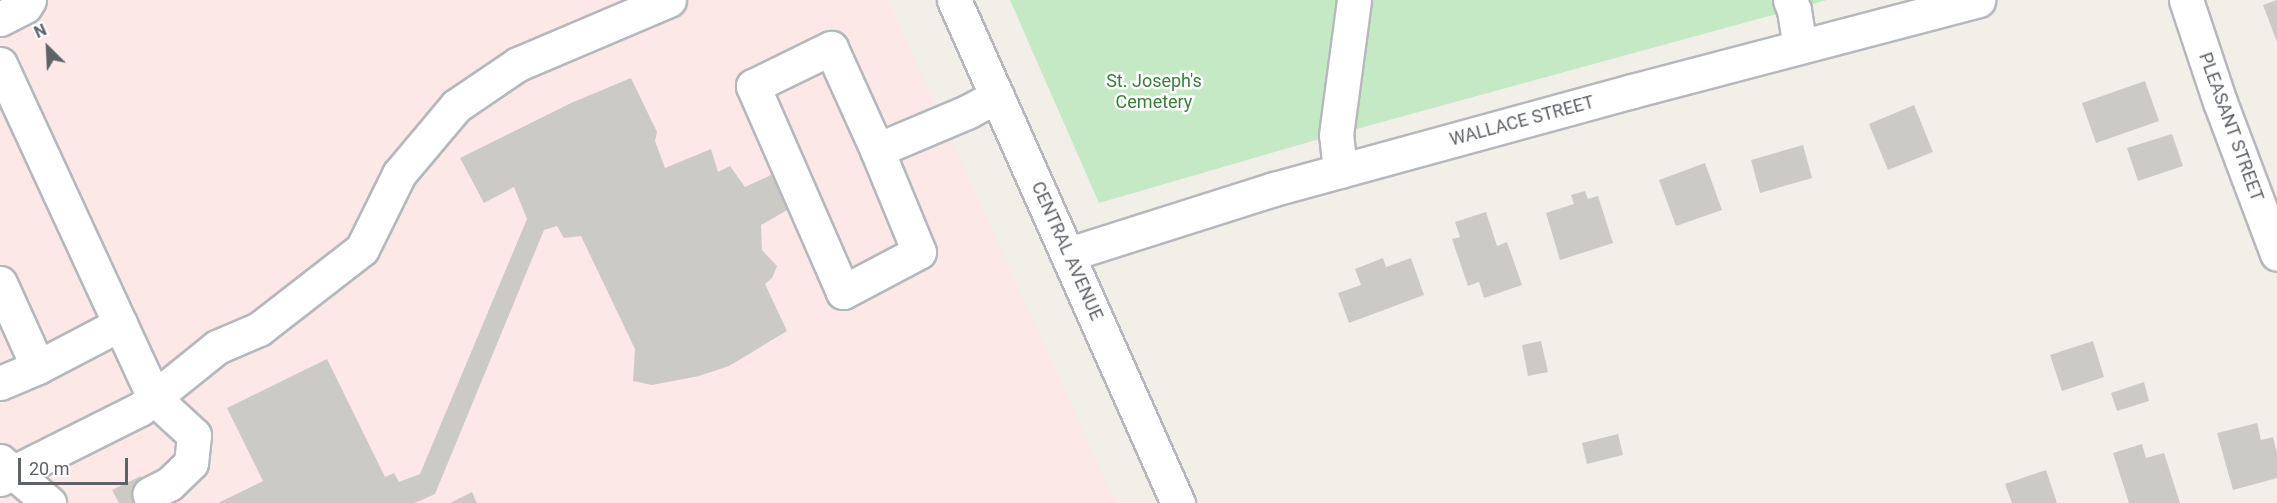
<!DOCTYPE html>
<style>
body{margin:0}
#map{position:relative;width:2277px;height:503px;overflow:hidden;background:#f1efe8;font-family:Roboto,sans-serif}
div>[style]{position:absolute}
.medical>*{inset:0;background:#fce8e6}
.green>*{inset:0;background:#c5e8c5}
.building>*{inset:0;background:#cccac5}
.roads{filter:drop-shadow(2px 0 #b5b8bc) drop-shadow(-2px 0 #b5b8bc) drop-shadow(0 2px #b5b8bc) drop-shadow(0 -2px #b5b8bc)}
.minor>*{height:33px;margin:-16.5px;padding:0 16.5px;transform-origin:16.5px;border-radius:16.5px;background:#fff}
span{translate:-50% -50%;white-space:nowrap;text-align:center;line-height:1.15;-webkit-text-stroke:5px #fff;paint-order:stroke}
.park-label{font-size:18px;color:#348238}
.street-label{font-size:18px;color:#5f6368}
.north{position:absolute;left:18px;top:18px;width:60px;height:60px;-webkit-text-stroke:4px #fff;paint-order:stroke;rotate:336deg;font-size:16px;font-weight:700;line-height:24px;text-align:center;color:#5f6368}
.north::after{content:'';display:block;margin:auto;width:21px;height:27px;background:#5f6368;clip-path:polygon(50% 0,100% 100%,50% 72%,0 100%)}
.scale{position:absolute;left:18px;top:458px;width:110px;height:27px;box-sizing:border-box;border:3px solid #5f6368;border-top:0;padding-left:8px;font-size:18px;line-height:21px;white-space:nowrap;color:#5f6368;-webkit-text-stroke:4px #fff;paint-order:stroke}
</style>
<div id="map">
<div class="medical">
<div style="clip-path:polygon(0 0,888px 0,1116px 503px,0 503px)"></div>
</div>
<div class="green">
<div style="clip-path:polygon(1010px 0,1827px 0,1309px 142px,1099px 203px)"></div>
</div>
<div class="building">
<div style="clip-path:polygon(2277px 0,2277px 42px,2263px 5px)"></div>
<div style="clip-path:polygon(631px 78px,657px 132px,655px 141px,665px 168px,711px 149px,718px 172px,730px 166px,745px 187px,771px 175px,789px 209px,761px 225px,762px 250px,777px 266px,772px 278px,765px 284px,787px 331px,729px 366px,699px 376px,652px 385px,633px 381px,635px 349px,581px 236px,564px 238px,557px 226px,544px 230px,435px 494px,415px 503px,218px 503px,263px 481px,227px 408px,327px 359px,385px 477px,394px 473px,399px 482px,420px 474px,527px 219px,514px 187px,484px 203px,460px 158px,571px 103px)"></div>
<div style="clip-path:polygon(2145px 81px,2159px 121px,2096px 143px,2082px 103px)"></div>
<div style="clip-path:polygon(1914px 105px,1933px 152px,1888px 170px,1869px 124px)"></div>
<div style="clip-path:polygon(2172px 134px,2183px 166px,2138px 181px,2127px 148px)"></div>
<div style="clip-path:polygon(1803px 145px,1812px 178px,1760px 193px,1751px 160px)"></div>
<div style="clip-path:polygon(1705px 163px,1722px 210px,1676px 226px,1659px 180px)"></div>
<div style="clip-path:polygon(1585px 191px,1588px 199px,1598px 196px,1613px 243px,1560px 260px,1546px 213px,1574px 204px,1571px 195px)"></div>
<div style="clip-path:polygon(1486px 212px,1497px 246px,1507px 242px,1522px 285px,1484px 298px,1479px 282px,1468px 286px,1452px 239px,1460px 237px,1455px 222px)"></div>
<div style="clip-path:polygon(1383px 258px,1386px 267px,1411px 258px,1424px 295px,1349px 323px,1338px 293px,1361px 285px,1355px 269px)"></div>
<div style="clip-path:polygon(1541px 341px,1548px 372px,1528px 376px,1522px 345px)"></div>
<div style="clip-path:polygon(2093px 341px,2104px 377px,2062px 391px,2050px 355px)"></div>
<div style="clip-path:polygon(2144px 382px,2149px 401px,2117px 411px,2111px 393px)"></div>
<div style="clip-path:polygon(2257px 423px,2261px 440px,2273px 437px,2277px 453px,2277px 478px,2233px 490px,2217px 433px)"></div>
<div style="clip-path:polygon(1618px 434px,1623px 455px,1587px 464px,1582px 443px)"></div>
<div style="clip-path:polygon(2142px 444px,2146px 458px,2164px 453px,2180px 503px,2129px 503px,2113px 453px)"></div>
<div style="clip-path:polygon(2046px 470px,2057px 503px,2012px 503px,2005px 484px)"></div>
<div style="clip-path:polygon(141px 476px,154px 503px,119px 503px,112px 490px)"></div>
<div style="clip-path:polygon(472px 492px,477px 503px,450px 503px)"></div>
</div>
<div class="roads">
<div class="minor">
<div style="left:954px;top:0;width:551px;rotate:66deg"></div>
<div style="left:1790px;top:0;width:11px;rotate:68deg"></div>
<div style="left:1794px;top:10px;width:37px;rotate:81deg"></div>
<div style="left:2186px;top:0;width:108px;rotate:71.6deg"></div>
<div style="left:2220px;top:102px;width:162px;rotate:69.4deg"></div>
<div style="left:0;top:19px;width:28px;rotate:-27deg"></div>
<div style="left:25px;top:6px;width:7px;rotate:-56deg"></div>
<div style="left:0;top:64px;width:369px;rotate:65.2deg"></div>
<div style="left:155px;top:399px;width:53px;rotate:42.7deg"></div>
<div style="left:194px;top:435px;width:28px;rotate:96deg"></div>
<div style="left:191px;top:463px;width:30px;rotate:136deg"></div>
<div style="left:169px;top:484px;width:22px;rotate:153deg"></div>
<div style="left:877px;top:150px;width:110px;rotate:67.6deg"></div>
<div style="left:919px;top:252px;width:86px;rotate:152.2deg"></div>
<div style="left:843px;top:292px;width:225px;rotate:-113.6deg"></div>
<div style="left:753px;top:86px;width:87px;rotate:-26deg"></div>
<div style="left:831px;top:48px;width:112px;rotate:65.7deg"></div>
<div style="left:877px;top:150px;width:98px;rotate:-22.9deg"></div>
<div style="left:967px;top:112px;width:34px;rotate:-28deg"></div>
<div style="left:1340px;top:171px;width:36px;rotate:-96deg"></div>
<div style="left:1336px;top:135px;width:136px;rotate:-82.4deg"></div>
<div style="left:1069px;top:254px;width:215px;rotate:-17.6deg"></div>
<div style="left:1274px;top:189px;width:371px;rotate:-15.3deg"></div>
<div style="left:1632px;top:91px;width:358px;rotate:-14.7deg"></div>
<div style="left:0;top:283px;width:92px;rotate:65.7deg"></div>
<div style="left:38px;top:367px;width:93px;rotate:-27.7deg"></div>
<div style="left:0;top:383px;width:41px;rotate:-22.8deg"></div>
<div style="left:0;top:461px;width:65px;rotate:40.6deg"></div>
<div style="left:0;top:479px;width:157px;rotate:-26.6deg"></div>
<div style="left:140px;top:409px;width:99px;rotate:-38.8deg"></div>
<div style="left:217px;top:347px;width:46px;rotate:-23.2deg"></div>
<div style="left:259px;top:329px;width:130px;rotate:-37.8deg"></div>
<div style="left:362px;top:249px;width:84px;rotate:-63.7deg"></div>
<div style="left:399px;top:174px;width:89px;rotate:-50deg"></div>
<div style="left:456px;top:106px;width:75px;rotate:-34.1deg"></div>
<div style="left:518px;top:64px;width:164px;rotate:-23deg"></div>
</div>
</div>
<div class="park-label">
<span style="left:1154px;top:92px">St. Joseph's<br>Cemetery</span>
</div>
<div class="street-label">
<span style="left:1522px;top:121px;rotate:-15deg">WALLACE STREET</span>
<span style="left:2231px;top:127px;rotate:70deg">PLEASANT STREET</span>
<span style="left:1067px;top:251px;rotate:66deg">CENTRAL AVENUE</span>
</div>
<div class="north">N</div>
<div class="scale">20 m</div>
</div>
